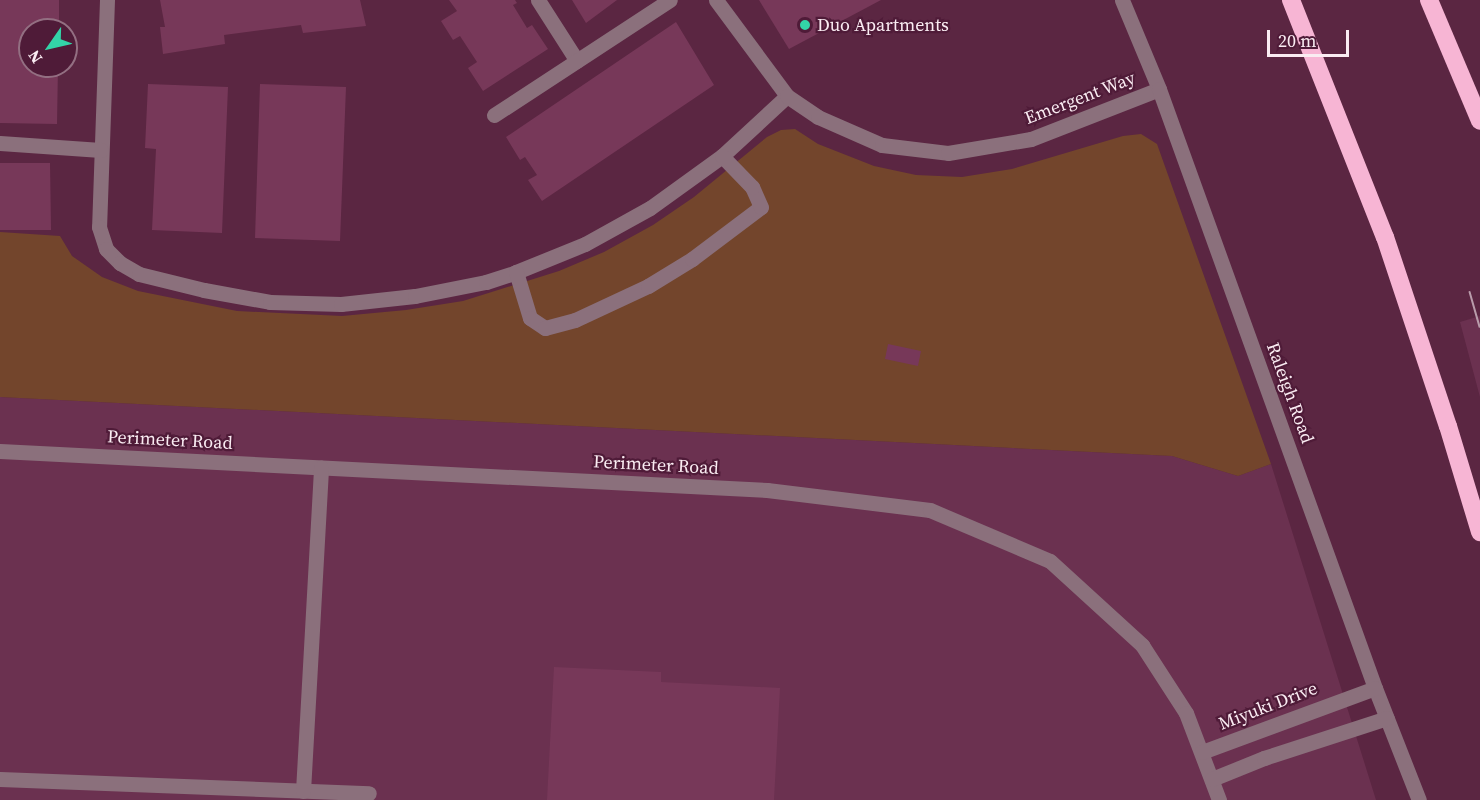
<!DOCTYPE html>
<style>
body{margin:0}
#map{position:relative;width:1480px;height:800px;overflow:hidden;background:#5b2642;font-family:"Source Serif 4",serif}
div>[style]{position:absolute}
.built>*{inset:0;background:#6b3150}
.green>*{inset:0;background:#73452c}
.building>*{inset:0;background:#773859}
.minor>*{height:15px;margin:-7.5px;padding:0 7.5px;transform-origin:7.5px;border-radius:7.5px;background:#8b707c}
.highway>*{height:18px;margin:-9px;padding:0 9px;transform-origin:9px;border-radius:9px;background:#f7b5d4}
.tram>*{height:1.5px;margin:-0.75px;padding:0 0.75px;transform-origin:0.75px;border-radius:0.75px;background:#b99cab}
.highway-bridge>*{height:18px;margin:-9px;padding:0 9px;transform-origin:9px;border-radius:9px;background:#f7b5d4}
.dots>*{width:16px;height:16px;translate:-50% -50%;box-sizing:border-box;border:3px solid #4f1b38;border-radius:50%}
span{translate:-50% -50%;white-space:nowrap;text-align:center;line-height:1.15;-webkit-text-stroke:4.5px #4f1b38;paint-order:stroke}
.poi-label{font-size:18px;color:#faecf2}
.left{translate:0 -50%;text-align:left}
.street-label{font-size:18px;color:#faecf2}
.north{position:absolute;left:18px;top:18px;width:60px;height:60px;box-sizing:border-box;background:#4f1b38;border:2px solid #936f82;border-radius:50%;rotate:236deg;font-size:16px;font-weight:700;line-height:24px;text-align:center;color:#faecf2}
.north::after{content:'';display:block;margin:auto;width:21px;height:27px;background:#33d4a8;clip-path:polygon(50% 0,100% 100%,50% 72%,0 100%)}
.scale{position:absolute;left:1267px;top:30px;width:82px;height:27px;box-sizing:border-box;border:3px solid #faecf2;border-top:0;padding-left:8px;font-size:18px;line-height:21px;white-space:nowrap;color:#faecf2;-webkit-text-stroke:4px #4f1b38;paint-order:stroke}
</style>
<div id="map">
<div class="built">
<div style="clip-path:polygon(1480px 316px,1480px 397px,1460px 322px)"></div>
<div style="clip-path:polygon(0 397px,1172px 456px,1238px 476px,1271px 464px,1376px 800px,0 800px)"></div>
</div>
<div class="green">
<div style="clip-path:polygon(795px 129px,818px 144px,874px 166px,916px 175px,962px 177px,1012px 169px,1123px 136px,1141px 134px,1157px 144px,1271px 464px,1238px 476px,1172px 456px,0 397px,0 232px,60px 236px,72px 256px,102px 277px,138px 291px,237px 311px,342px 316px,406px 310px,463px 301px,559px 271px,604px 252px,653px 225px,694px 197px,767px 137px,781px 130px)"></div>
</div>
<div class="building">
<div style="clip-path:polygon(0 0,59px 0,59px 30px,30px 30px,30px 66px,58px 66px,57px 124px,0 123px)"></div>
<div style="clip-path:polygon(160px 0,360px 0,366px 26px,303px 33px,301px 25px,224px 35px,225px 44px,163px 54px,160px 27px,165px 27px)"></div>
<div style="clip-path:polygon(449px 0,515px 0,517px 3px,513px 5px,527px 28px,532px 25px,548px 49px,483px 91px,468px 68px,477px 62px,460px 36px,453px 40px,441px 21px,457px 11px)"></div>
<div style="clip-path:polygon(572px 0,617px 0,586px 23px)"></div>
<div style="clip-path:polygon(759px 0,881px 0,789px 49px)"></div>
<div style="clip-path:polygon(676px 22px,714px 85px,542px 201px,528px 180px,537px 175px,525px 157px,520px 160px,506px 137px)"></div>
<div style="clip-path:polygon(148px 84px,228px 87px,222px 233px,152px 230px,156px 149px,145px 148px)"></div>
<div style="clip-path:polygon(260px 84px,346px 87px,340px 241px,255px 238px)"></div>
<div style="clip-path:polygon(0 163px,50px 163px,51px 230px,0 230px)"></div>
<div style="clip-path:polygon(888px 344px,921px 351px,918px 366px,885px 359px)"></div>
<div style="clip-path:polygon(554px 667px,661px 672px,661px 682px,780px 688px,774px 800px,547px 800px)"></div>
</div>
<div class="minor">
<div style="left:107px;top:0;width:227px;rotate:92deg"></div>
<div style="left:99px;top:227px;width:23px;rotate:72deg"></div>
<div style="left:106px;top:249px;width:20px;rotate:45deg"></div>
<div style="left:120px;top:263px;width:22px;rotate:30deg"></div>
<div style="left:139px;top:274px;width:67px;rotate:13.8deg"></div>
<div style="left:204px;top:290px;width:67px;rotate:10.3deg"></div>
<div style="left:270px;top:302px;width:71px;rotate:1.6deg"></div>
<div style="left:341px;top:304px;width:74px;rotate:-6.2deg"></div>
<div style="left:415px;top:296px;width:72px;rotate:-11.2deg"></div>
<div style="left:486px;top:282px;width:32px;rotate:-18deg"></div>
<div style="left:516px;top:272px;width:74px;rotate:-22.1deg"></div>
<div style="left:585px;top:244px;width:74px;rotate:-29deg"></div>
<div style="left:650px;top:208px;width:89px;rotate:-35.8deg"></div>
<div style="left:722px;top:156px;width:88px;rotate:-42.7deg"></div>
<div style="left:538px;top:0;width:72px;rotate:57.4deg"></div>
<div style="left:716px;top:0;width:119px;rotate:53.5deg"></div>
<div style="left:787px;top:96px;width:37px;rotate:34deg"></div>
<div style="left:818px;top:117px;width:70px;rotate:23.6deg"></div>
<div style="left:882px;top:145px;width:66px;rotate:6.9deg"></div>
<div style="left:948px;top:153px;width:84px;rotate:-9.6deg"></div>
<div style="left:1031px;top:139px;width:137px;rotate:-21.3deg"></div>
<div style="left:1122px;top:0;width:96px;rotate:67.4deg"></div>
<div style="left:1159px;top:89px;width:637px;rotate:70.17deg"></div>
<div style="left:1375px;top:688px;width:120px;rotate:68.6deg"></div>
<div style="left:494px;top:115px;width:210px;rotate:-33.2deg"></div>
<div style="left:0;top:143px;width:101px;rotate:4deg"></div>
<div style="left:516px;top:272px;width:48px;rotate:73.1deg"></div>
<div style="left:530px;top:318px;width:18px;rotate:34deg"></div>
<div style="left:545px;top:328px;width:31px;rotate:-15deg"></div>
<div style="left:575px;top:320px;width:81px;rotate:-25deg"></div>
<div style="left:648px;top:286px;width:52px;rotate:-31.5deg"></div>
<div style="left:692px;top:259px;width:86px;rotate:-37deg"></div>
<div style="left:761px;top:207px;width:22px;rotate:-114deg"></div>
<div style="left:752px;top:187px;width:43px;rotate:-134.1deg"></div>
<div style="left:0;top:451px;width:768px;rotate:2.91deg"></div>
<div style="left:767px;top:490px;width:164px;rotate:7deg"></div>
<div style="left:930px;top:510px;width:130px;rotate:23deg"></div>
<div style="left:1050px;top:561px;width:125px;rotate:42.4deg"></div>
<div style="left:1142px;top:645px;width:81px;rotate:57.1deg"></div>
<div style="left:1186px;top:713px;width:93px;rotate:69.2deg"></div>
<div style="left:1202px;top:752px;width:184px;rotate:-20.3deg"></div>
<div style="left:0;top:779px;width:369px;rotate:2.2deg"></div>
<div style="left:1212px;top:779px;width:56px;rotate:-22deg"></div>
<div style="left:1264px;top:758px;width:129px;rotate:-18deg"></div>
<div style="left:303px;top:791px;width:324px;rotate:-86.8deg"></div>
</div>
<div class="highway">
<div style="left:1291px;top:0;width:255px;rotate:68.4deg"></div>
<div style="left:1385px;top:237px;width:199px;rotate:71.6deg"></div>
<div style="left:1448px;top:426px;width:111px;rotate:73.2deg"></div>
</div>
<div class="tram">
<div style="left:1470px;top:292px;width:36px;rotate:74deg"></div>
</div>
<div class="highway-bridge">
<div style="left:1429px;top:0;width:131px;rotate:67.1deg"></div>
</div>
<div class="dots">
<div style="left:805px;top:25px;background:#33d4a8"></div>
</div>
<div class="poi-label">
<span class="left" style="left:817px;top:25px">Duo Apartments</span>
</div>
<div class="street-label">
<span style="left:1080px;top:98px;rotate:-21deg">Emergent Way</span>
<span style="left:1290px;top:393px;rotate:70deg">Raleigh Road</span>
<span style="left:170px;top:440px;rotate:3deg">Perimeter Road</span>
<span style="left:656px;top:465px;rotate:3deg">Perimeter Road</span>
<span style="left:1268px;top:706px;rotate:-21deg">Miyuki Drive</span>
</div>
<div class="north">N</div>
<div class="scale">20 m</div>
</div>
